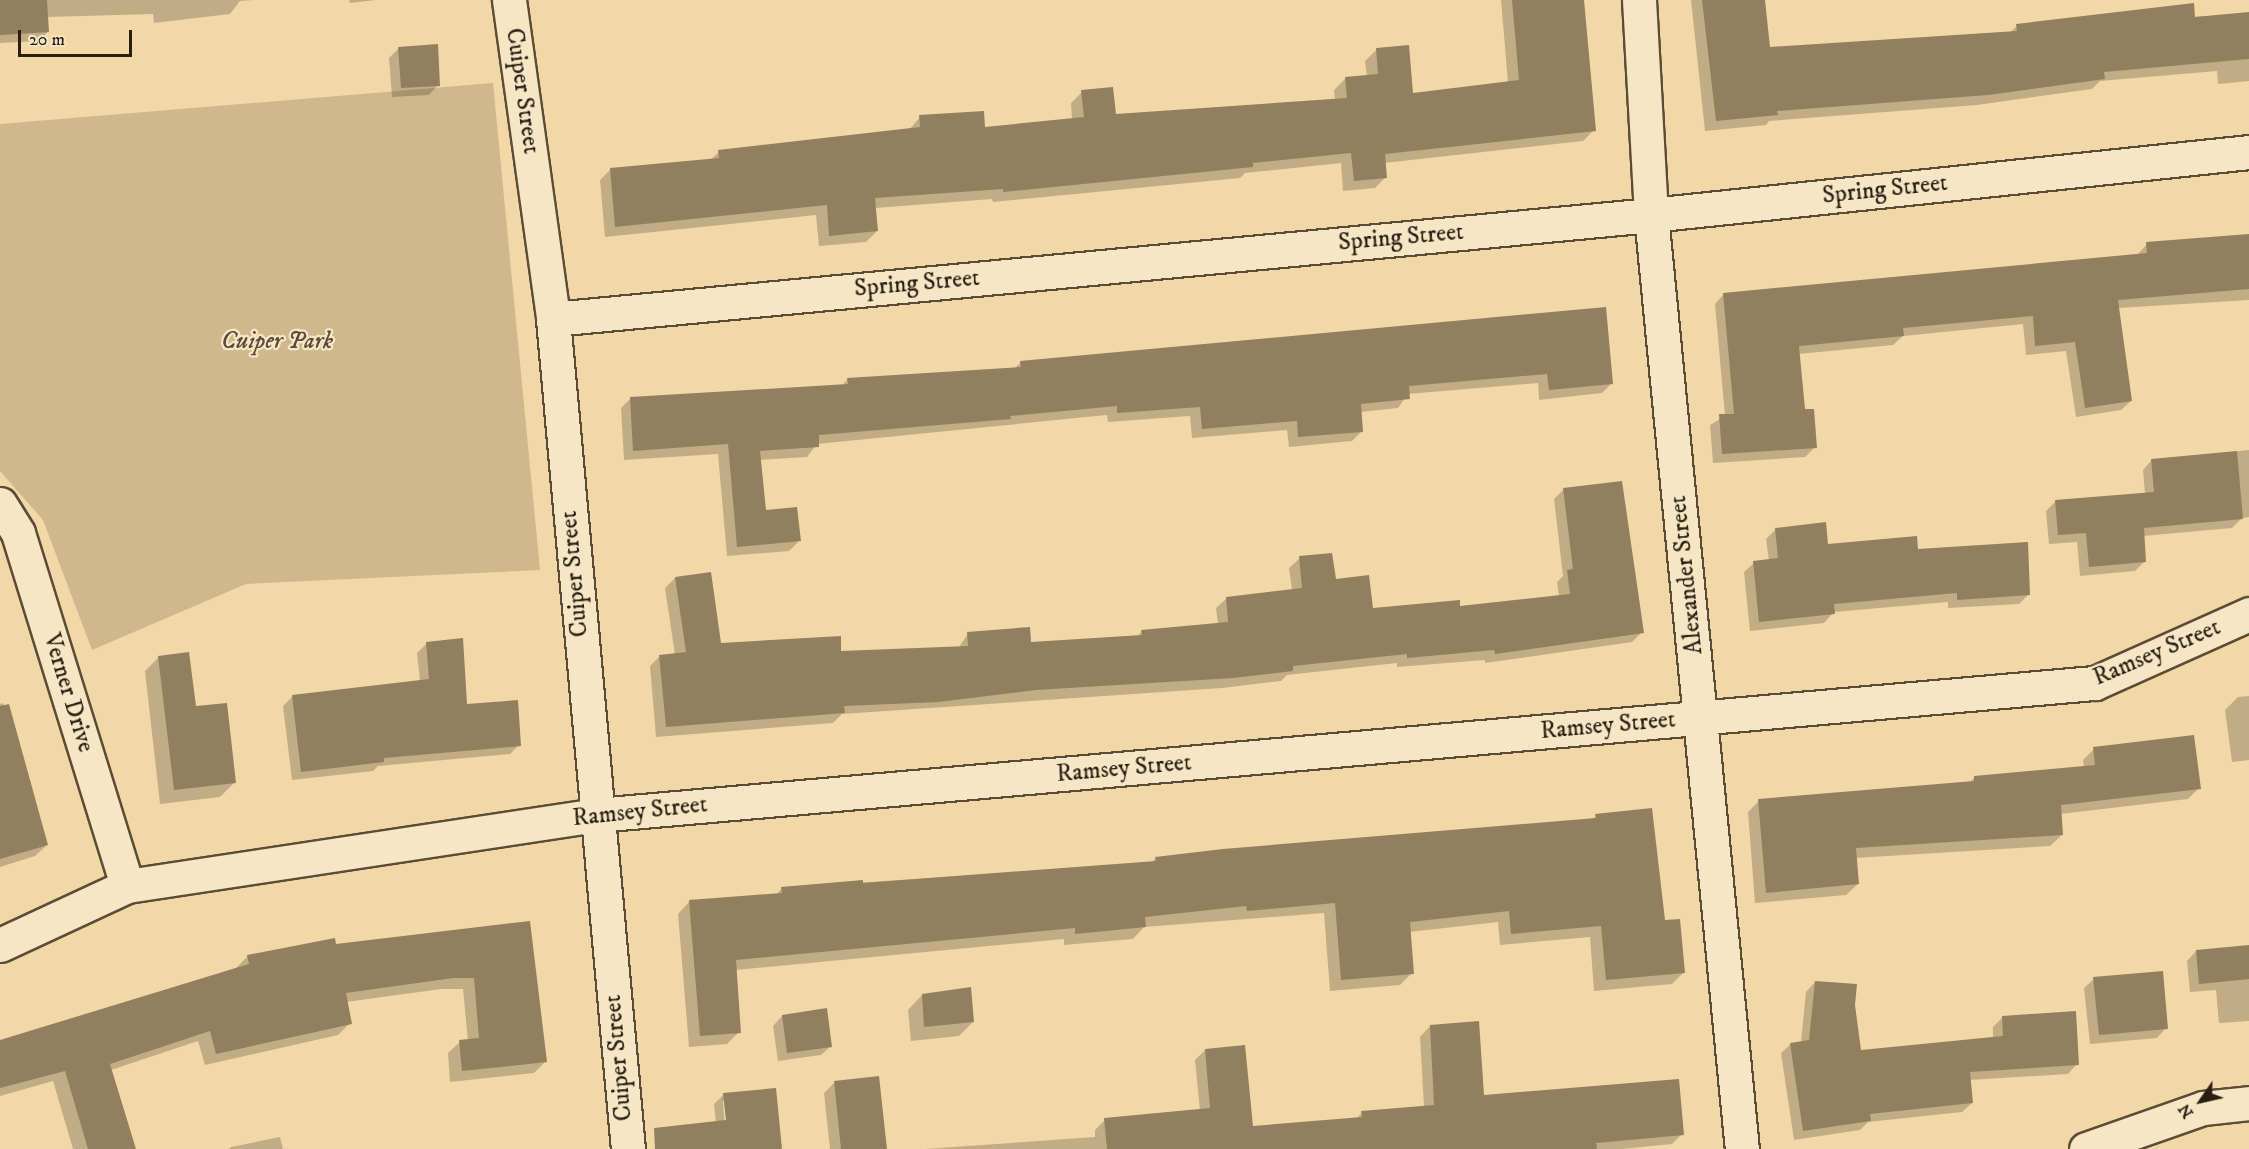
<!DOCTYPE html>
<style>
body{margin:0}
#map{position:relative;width:2249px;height:1149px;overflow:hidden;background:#f2d8a7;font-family:"IM FELL DW Pica",serif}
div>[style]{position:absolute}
.green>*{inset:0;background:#d0b88d}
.shadow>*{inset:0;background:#0003}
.building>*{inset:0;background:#927f5f}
.roads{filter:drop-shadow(2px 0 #5c4c36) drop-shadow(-2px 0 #5c4c36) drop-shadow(0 2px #5c4c36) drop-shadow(0 -2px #5c4c36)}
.minor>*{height:33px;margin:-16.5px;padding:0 16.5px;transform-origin:16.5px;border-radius:16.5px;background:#f7e6c6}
span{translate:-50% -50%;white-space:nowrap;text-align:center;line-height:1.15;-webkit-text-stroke:4.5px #f7e6c6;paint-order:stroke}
.street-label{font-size:24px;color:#2a1e10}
.park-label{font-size:24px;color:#5c4c36;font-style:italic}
.north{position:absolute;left:2171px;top:1071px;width:60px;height:60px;-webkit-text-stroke:4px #f7e6c6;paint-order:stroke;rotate:236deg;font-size:16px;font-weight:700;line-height:24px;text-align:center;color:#2a1e10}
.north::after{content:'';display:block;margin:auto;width:21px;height:27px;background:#2a1e10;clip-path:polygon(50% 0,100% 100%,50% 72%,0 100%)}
.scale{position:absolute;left:18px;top:30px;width:114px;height:27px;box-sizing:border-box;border:3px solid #2a1e10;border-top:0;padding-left:8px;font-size:18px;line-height:21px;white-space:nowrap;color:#2a1e10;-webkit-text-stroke:4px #f7e6c6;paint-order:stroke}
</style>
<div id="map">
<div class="green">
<div style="clip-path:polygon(493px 83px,540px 570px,246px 584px,92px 650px,43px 520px,0 471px,0 124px)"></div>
</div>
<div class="shadow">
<div style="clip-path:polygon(0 0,254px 0,240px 1px,230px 14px,154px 23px,153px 14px,47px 17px,48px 32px,38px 41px,0 43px)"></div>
<div style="clip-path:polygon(349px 0,376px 0,350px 3px)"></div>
<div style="clip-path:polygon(1501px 0,1583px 0,1594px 130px,1583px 141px,1384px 163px,1386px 177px,1375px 188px,1343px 191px,1341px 163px,1245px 173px,1240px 178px,993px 202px,992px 199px,875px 208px,877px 231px,866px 242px,819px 246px,816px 215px,605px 237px,600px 180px,611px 169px,710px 160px,719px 152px,909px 130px,920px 117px,983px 129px,1072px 120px,1071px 103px,1082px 92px,1115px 116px,1335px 100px,1334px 90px,1345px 79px,1367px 77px,1365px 61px,1376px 50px,1412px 95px,1508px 83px)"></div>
<div style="clip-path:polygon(1691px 0,1764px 0,1769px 49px,2009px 33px,2017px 26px,2249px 14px,2249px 81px,2218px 84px,2217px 71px,2100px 81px,2092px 89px,1977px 105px,1769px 121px,1766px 125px,1705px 131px)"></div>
<div style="clip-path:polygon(399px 48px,438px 85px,429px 95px,392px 97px,389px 58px)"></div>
<div style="clip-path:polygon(2249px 235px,2249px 300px,2118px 308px,2131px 401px,2121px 410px,2076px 417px,2066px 351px,2026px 355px,2023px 324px,1903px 336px,1893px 345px,1798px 354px,1803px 411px,1815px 447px,1805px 457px,1713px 463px,1710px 425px,1725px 416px,1715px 304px,1724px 294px,2137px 255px,2147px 244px)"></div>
<div style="clip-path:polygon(1605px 309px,1612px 383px,1602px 393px,1539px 400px,1538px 383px,1408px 394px,1398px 408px,1360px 412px,1362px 431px,1352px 441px,1289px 447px,1287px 430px,1192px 438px,1190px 416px,1108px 422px,1107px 415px,817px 444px,807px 457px,760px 460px,764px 511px,799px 541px,789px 551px,727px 556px,718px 454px,624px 460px,621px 408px,631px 398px,841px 386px,848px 379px,1014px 369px,1021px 362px)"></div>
<div style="clip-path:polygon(2249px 450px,2249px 517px,2242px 518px,2232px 528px,2143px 536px,2145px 561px,2135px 571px,2080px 576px,2077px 542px,2049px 544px,2046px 511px,2055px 502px,2145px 494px,2143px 470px,2152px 460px)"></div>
<div style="clip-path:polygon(1564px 489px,1642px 632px,1632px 642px,1485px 663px,1485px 660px,1397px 667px,1397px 663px,1287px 675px,1281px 681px,1222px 688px,842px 714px,833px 723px,656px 737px,650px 666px,660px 656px,675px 655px,665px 588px,675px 578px,720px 644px,840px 652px,958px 648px,968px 634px,1030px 644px,1137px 637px,1142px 631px,1218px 624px,1216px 608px,1227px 598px,1292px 590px,1289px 568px,1300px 558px,1372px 609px,1459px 608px,1559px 596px,1557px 582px,1563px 576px,1554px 499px)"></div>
<div style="clip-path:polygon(1776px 529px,1827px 546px,1917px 550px,2029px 594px,2019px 604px,1948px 608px,1948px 602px,1834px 612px,1824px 623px,1750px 631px,1744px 572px,1754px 563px,1769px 561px,1766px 539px)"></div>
<div style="clip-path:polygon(427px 643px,466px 705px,519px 745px,510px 754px,378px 766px,373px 771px,292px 780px,283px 706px,293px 696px,420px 681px,417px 653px)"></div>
<div style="clip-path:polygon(159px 657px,194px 708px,235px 782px,220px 797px,160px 804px,145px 671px)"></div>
<div style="clip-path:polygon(2249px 696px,2249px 760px,2232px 762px,2225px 710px,2238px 697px)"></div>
<div style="clip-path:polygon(3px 703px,47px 845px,35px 856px,0 867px,0 704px)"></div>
<div style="clip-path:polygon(2094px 749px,2199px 788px,2188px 799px,2060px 814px,2062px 835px,2050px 846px,1855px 858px,1858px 884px,1846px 895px,1755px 903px,1748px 812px,1759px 801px,1969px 783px,1974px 778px,2084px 768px,2083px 760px)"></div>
<div style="clip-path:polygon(1596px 816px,1663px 922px,1684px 972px,1672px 984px,1594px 991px,1590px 937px,1500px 945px,1498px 922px,1409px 932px,1412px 973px,1400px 985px,1330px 991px,1324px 913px,1144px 927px,1133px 939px,1064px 945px,1064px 939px,735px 970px,739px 1032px,727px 1044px,689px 1047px,678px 914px,689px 902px,776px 895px,782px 888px,1151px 863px,1156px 858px,1592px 820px)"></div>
<div style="clip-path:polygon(529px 922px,545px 1062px,534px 1073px,450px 1082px,448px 1053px,460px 1042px,468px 1041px,463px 989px,441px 989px,346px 1002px,350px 1023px,338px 1035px,205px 1065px,198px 1041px,111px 1070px,134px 1149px,73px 1149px,53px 1081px,0 1096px,0 1042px,236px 968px,248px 956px)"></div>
<div style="clip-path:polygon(2249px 946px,2249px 1021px,2219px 1023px,2216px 990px,2190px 992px,2187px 961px,2196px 951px)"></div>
<div style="clip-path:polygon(2094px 979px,2166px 1028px,2157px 1038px,2090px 1044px,2084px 988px)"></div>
<div style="clip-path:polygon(1815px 982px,1854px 1005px,1860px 1052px,1993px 1038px,1993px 1027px,2002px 1018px,2077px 1064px,2068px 1074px,1969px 1080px,1972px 1103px,1962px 1112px,1868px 1122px,1860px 1130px,1794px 1140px,1781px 1053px,1791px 1044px,1801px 1042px,1806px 992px)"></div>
<div style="clip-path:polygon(922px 995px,973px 1022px,959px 1036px,911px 1041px,908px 1010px)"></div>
<div style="clip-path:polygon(782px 1016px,831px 1046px,821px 1055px,778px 1061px,773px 1026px)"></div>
<div style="clip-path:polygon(1430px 1026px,1483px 1097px,1682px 1134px,1672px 1144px,1621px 1149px,925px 1149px,1095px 1137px,1095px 1130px,1105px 1120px,1200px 1111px,1195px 1060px,1205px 1050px,1252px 1127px,1356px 1119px,1362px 1113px,1424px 1107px,1420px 1037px)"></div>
<div style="clip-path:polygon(834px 1083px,886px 1149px,827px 1149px,830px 1149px,824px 1093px)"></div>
<div style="clip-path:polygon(evenodd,724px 1094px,780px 1149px,691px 1149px,716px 1123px,714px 1104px,724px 1094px,723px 1101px,726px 1101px,728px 1128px,725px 1128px,723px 1101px)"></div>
<div style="clip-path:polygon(280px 1137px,283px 1149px,229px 1149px,231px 1147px)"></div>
</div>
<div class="building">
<div style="clip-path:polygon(0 0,47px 0,49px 32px,0 35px)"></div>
<div style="clip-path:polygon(1512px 0,1584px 0,1596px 131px,1385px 154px,1387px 178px,1354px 181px,1351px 153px,1253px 163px,1253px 167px,1003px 192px,1003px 189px,875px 198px,878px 231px,829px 236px,827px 205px,615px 227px,610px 168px,719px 158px,718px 150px,920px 127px,919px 115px,984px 111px,985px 127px,1084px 117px,1081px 90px,1113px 87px,1116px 114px,1347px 98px,1345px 77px,1378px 74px,1376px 48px,1409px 45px,1413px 93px,1519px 80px)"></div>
<div style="clip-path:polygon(1702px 0,1765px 0,1770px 47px,2017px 31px,2016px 24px,2194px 3px,2195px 17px,2249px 12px,2249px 59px,2104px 72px,2105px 79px,1988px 95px,1777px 111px,1778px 115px,1716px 121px)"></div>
<div style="clip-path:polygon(438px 44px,440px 86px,401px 88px,398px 47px)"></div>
<div style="clip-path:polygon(2249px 234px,2249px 289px,2118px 300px,2132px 401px,2085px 408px,2075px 342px,2035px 346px,2033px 316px,1903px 328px,1904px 336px,1799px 346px,1805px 409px,1814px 409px,1817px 448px,1722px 454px,1719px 414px,1734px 414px,1723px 293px,2147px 253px,2146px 242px)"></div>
<div style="clip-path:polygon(1606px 307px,1613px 384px,1549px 390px,1547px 374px,1409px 386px,1410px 399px,1361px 404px,1363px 432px,1298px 437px,1297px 421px,1202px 429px,1200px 407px,1117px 413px,1117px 406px,1010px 416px,1011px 419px,819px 435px,819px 447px,760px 451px,766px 510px,797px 507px,801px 541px,737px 547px,728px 444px,633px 451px,630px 397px,848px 384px,847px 378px,1021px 367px,1020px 361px)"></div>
<div style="clip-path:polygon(2237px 451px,2243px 519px,2144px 528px,2146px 562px,2089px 567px,2086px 533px,2058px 535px,2055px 500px,2154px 492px,2151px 459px)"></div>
<div style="clip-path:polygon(1622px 481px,1644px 633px,1495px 654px,1494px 650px,1407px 658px,1407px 654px,1293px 666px,1293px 671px,1233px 678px,1036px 690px,938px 702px,844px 706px,845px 713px,666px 727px,659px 655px,686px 652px,675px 577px,711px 572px,721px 643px,841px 636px,841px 651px,968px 646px,967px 632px,1030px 627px,1031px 642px,1142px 635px,1141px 630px,1228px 622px,1226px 597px,1302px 588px,1299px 556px,1332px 553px,1336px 579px,1369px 575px,1373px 608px,1460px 600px,1460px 606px,1570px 594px,1567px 570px,1573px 569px,1563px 488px)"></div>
<div style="clip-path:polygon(1826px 522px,1828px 544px,1917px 536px,1918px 549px,2028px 542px,2030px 595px,1957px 600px,1957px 593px,1834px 604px,1835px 614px,1759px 622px,1753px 561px,1778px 558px,1775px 528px)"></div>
<div style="clip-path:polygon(463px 638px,467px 704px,518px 700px,521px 746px,384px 758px,384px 762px,301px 772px,292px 695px,429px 679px,426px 642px)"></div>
<div style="clip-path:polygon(189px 652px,196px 706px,227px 703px,236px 783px,174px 790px,158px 656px)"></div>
<div style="clip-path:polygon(9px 704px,48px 845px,0 859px,0 706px)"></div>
<div style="clip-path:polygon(2194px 735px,2201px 789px,2061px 805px,2063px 835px,1856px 848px,1859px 884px,1766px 893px,1758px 799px,1974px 781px,1974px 776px,2095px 765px,2093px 747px)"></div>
<div style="clip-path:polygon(1652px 808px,1665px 920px,1680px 919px,1685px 973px,1606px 980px,1601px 926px,1511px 934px,1509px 911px,1410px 922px,1414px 974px,1341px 980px,1335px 903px,1247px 911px,1246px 906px,1145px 917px,1146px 927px,1075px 934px,1075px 928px,736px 960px,741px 1033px,700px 1036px,689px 900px,782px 893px,781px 887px,863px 880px,863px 883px,1156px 861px,1155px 857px,1223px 849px,1596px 818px,1595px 814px)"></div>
<div style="clip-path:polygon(530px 921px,547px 1062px,462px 1071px,459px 1040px,479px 1038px,474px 978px,453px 978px,346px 993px,352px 1024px,216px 1054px,210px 1031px,110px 1064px,136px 1149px,88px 1149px,65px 1071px,0 1088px,0 1040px,249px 964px,247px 955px,335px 938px,336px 944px)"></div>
<div style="clip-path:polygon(2249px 945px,2249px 979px,2199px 984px,2196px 950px)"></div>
<div style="clip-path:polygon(2163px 971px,2168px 1029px,2099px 1035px,2093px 977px)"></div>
<div style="clip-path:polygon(1815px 981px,1857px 984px,1855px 1005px,1861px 1050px,2003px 1036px,2002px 1016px,2076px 1011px,2079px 1065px,1970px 1072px,1973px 1103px,1870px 1114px,1871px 1121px,1803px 1131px,1790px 1043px,1809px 1040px)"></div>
<div style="clip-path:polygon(971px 987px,974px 1022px,924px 1027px,922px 994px)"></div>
<div style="clip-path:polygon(827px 1008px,832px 1047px,787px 1053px,782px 1015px)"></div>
<div style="clip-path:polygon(1479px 1021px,1484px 1095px,1679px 1079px,1684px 1135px,1596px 1143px,1597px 1149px,1107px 1149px,1104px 1118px,1210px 1108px,1205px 1049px,1245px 1045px,1253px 1126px,1362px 1117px,1361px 1111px,1434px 1105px,1430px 1025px)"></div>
<div style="clip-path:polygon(879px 1076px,887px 1149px,841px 1149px,834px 1081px)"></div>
<div style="clip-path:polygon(776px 1088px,782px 1149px,655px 1149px,654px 1128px,726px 1120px,723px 1093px)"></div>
</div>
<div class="roads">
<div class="minor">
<div style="left:509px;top:0;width:322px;rotate:82.1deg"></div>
<div style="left:553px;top:319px;width:833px;rotate:84.84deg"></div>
<div style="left:1639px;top:0;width:215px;rotate:86.8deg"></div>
<div style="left:1651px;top:215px;width:938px;rotate:84.44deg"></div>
<div style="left:553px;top:319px;width:1103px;rotate:-5.41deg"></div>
<div style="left:1651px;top:215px;width:601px;rotate:-6.01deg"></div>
<div style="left:0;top:504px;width:34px;rotate:58deg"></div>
<div style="left:18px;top:533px;width:369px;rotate:72.8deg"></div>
<div style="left:0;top:945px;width:140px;rotate:-24.9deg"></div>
<div style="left:127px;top:886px;width:475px;rotate:-8.6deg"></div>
<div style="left:597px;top:815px;width:1504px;rotate:-5.04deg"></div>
<div style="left:2095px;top:683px;width:169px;rotate:-24.1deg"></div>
<div style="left:2086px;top:1149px;width:124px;rotate:-19.3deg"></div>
<div style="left:2203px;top:1108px;width:46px;rotate:-6.2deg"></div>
</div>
</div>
<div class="street-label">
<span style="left:522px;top:91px;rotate:82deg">Cuiper Street</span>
<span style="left:1885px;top:190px;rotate:-6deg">Spring Street</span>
<span style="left:1401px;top:238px;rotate:-5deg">Spring Street</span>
<span style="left:917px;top:284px;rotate:-5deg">Spring Street</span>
<span style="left:575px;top:574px;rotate:-95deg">Cuiper Street</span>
<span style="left:1687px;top:575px;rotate:-96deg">Alexander Street</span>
<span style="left:2157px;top:653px;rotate:-23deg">Ramsey Street</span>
<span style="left:68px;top:693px;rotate:73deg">Verner Drive</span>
<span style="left:1608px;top:726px;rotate:-5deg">Ramsey Street</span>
<span style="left:1124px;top:769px;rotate:-5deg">Ramsey Street</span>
<span style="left:640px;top:812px;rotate:-6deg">Ramsey Street</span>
<span style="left:619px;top:1058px;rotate:-95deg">Cuiper Street</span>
</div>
<div class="park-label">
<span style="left:277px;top:342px">Cuiper Park</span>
</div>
<div class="north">N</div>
<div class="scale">20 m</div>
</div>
